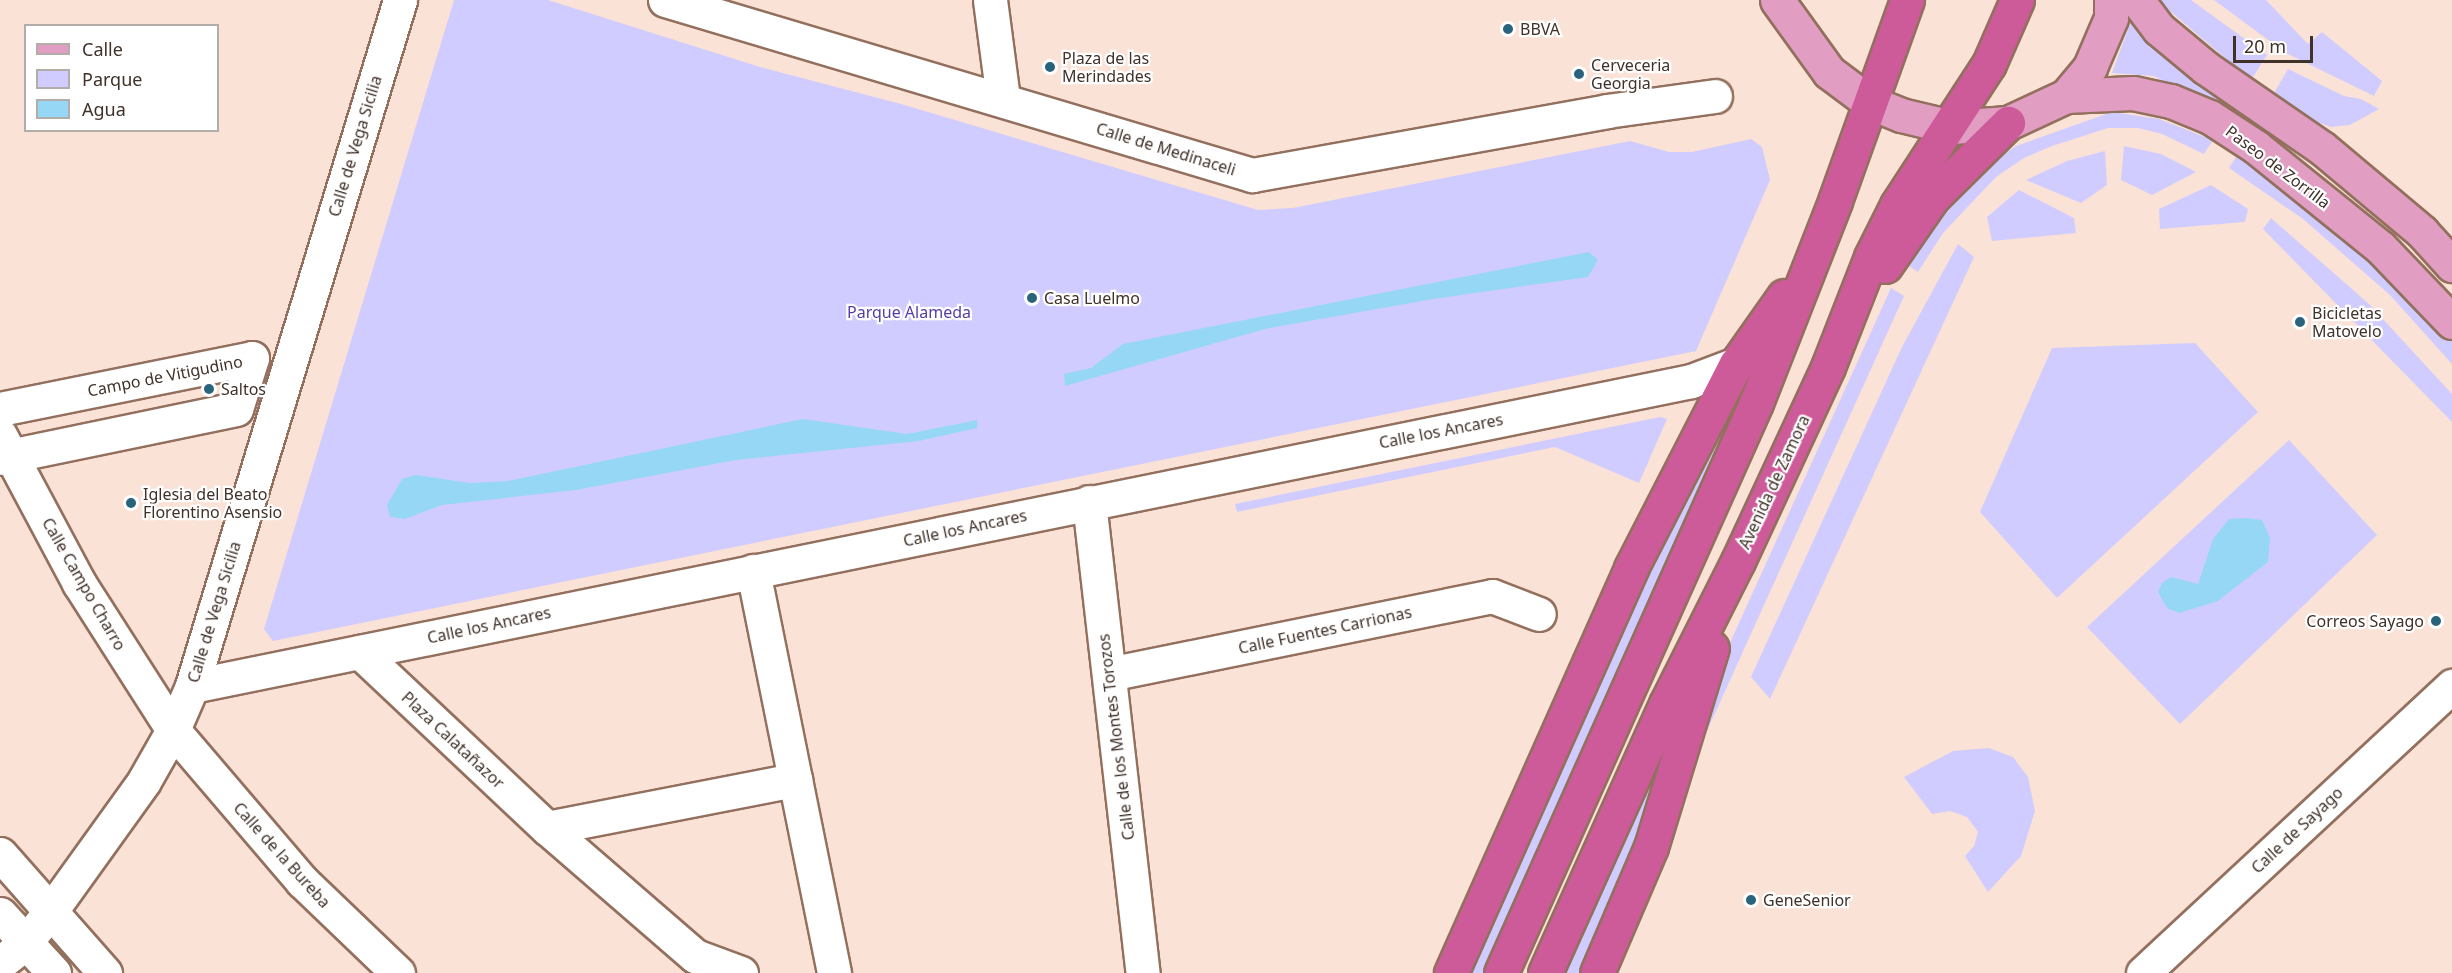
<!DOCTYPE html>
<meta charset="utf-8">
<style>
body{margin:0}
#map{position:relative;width:2452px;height:973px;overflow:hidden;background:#fae2d6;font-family:"Noto Sans",sans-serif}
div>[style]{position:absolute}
.green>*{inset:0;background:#d1ccff}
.water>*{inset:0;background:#97d7f6}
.roads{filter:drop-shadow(2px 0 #93705e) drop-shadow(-2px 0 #93705e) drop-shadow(0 2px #93705e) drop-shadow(0 -2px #93705e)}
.minor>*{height:33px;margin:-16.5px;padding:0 16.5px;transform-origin:16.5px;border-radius:16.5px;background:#fff}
.major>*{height:33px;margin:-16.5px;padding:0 16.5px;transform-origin:16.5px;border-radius:16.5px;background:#e19dc2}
.highway>*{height:33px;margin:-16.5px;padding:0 16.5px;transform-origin:16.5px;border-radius:16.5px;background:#cd5b99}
.dots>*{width:16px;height:16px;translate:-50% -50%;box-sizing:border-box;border:3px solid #fff;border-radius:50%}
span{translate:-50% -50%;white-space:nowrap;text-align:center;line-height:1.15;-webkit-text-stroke:4.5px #fff;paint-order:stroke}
.poi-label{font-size:16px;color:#403129}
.left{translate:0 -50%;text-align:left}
.right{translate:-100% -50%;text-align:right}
.street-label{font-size:16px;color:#403129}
.park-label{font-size:16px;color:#563da5}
.legend{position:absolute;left:24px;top:24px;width:195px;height:108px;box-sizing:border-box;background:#fff;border:2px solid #b3ada9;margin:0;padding:8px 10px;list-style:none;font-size:18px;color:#403129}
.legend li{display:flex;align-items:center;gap:12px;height:30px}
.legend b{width:30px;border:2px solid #b3ada9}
.scale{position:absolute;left:2233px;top:36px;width:80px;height:27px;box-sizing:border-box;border:3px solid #403129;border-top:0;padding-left:8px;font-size:18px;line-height:21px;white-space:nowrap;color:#403129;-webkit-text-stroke:4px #fff;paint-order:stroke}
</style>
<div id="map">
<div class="green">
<div style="clip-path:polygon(454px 0,548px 0,760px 67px,901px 104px,1258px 210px,1293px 208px,1630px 141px,1669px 152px,1692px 152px,1751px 139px,1762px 147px,1770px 180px,1696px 351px,273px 641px,264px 629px)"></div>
<div style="clip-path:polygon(2157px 0,2191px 0,2267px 55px,2251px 80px)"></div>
<div style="clip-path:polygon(2214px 0,2266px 0,2308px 44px,2322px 32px,2382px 81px,2374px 96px,2286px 53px)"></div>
<div style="clip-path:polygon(2131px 21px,2158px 53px,2235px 103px,2228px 113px,2154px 76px,2112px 73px)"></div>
<div style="clip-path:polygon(2288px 69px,2344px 96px,2361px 99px,2379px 109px,2350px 125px,2331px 127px,2315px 121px,2274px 93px)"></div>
<div style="clip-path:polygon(2112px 112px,2159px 119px,2213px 140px,2204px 154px,2162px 134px,2138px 128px,2108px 128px,2052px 146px,2024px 158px,1996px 177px,1943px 233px,1918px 272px,1904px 263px,1941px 211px,1987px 166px,2016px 146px)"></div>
<div style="clip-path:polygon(2124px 146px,2161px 154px,2196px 172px,2152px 195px,2121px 180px)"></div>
<div style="clip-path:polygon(2105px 151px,2107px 185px,2081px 203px,2026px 180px,2067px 161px)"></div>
<div style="clip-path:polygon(2239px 152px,2399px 281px,2452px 340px,2452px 364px,2390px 295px,2303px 219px,2229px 168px)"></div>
<div style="clip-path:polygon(2211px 185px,2248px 209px,2245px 222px,2160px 229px,2159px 209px)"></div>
<div style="clip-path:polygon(2019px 190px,2074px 218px,2076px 233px,1992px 241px,1987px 217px)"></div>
<div style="clip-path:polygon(2271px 218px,2369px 304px,2452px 394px,2452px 422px,2263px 229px)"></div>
<div style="clip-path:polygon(1958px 244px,1974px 257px,1770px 699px,1751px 677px,1902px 347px)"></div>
<div style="clip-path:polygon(1891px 288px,1904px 296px,1683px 784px,1729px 645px)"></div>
<div style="clip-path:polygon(2195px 343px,2258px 412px,2057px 598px,1980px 512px,2052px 348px)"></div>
<div style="clip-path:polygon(1759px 358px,1483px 973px,1461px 973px,1659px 542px)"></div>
<div style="clip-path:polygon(1660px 417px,1667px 419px,1639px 483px,1555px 447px,1237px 512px,1235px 504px)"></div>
<div style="clip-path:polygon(2289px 440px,2377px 535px,2180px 724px,2087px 627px)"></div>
<div style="clip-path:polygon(1691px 689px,1636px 857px,1586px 973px,1564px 973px)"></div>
<div style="clip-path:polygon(1989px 748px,2013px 757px,2028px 777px,2035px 811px,2021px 856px,1988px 892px,1965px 856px,1974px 846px,1978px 832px,1967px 817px,1950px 811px,1932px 814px,1904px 777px,1953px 751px)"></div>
</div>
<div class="water">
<div style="clip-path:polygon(1589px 252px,1598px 260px,1588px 277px,1433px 299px,1265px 329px,1065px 386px,1064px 374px,1091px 368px,1123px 344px)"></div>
<div style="clip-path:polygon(803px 419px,907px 434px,977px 420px,977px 428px,919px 441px,736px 460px,576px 490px,442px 505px,405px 519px,390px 517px,387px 505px,402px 479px,416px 475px,470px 483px,508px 481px)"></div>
<div style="clip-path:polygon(2246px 518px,2262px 520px,2270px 538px,2268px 562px,2218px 601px,2179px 613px,2167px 608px,2158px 592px,2162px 583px,2171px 577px,2198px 584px,2213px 539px,2229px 519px)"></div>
</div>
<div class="roads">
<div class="minor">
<div style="left:665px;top:0;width:613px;rotate:16.6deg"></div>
<div style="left:1252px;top:175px;width:361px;rotate:-10.2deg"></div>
<div style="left:1607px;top:111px;width:109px;rotate:-7.9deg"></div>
<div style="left:990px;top:0;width:100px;rotate:82.5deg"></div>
<div style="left:0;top:409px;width:257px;rotate:-11.4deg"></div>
<div style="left:252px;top:358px;width:53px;rotate:107.4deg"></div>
<div style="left:236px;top:409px;width:241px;rotate:168.3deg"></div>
<div style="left:0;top:435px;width:168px;rotate:61.9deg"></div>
<div style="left:79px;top:583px;width:174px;rotate:57.4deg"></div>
<div style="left:173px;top:730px;width:199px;rotate:49.5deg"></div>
<div style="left:302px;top:881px;width:133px;rotate:43.8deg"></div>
<div style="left:1089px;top:502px;width:474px;rotate:83.5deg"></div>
<div style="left:753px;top:571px;width:410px;rotate:78.6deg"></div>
<div style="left:360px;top:652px;width:257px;rotate:43.3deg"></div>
<div style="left:1109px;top:674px;width:391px;rotate:-11.5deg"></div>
<div style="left:1492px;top:596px;width:50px;rotate:21deg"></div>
<div style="left:192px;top:686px;width:1530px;rotate:-11.5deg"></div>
<div style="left:1691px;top:381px;width:48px;rotate:-20.7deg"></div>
<div style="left:0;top:854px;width:159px;rotate:48.6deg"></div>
<div style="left:0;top:914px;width:80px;rotate:47.5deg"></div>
<div style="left:0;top:963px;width:31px;rotate:-38deg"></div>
<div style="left:24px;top:944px;width:41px;rotate:-50.9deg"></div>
<div style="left:50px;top:912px;width:161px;rotate:-54.3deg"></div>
<div style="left:144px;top:781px;width:59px;rotate:-60.4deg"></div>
<div style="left:173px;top:730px;width:48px;rotate:-66.6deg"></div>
<div style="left:192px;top:686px;width:717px;rotate:-73.13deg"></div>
<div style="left:741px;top:973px;width:49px;rotate:-159.7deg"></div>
<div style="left:695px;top:956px;width:196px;rotate:-139.1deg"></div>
<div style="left:547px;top:828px;width:253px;rotate:-11deg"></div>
<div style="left:2143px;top:973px;width:422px;rotate:-42.9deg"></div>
</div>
<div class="major">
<div style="left:1777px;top:0;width:89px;rotate:54.2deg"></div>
<div style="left:1829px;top:72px;width:50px;rotate:36.9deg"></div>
<div style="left:1869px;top:102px;width:35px;rotate:22deg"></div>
<div style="left:1901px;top:115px;width:51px;rotate:13.5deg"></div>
<div style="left:1951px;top:127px;width:57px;rotate:-4deg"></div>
<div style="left:2008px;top:123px;width:64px;rotate:-25deg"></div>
<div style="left:2066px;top:96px;width:67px;rotate:-2.6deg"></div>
<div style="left:2133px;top:93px;width:39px;rotate:12deg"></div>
<div style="left:2171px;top:101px;width:42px;rotate:22.3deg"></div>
<div style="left:2210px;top:117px;width:55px;rotate:33.1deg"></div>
<div style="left:2256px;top:147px;width:159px;rotate:38.9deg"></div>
<div style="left:2380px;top:247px;width:104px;rotate:46.2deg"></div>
<div style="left:2137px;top:0;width:36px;rotate:53deg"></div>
<div style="left:2159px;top:29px;width:61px;rotate:39.7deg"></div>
<div style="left:2206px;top:68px;width:141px;rotate:34.6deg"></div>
<div style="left:2322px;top:148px;width:131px;rotate:40deg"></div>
<div style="left:2422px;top:232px;width:45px;rotate:47.7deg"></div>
<div style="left:2066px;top:96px;width:38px;rotate:-50deg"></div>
<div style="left:2090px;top:67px;width:53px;rotate:-66.8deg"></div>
<div style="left:2111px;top:18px;width:18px;rotate:-90deg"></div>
</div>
<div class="highway">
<div style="left:1885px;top:266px;width:83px;rotate:-55.3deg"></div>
<div style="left:1932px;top:198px;width:107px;rotate:-44.6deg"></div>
<div style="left:1451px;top:973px;width:443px;rotate:-66deg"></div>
<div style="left:1631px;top:568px;width:229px;rotate:-62.8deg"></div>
<div style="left:1736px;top:364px;width:83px;rotate:-54.8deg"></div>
<div style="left:1501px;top:973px;width:624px;rotate:-65.9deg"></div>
<div style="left:1756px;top:403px;width:217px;rotate:-68.6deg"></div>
<div style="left:1835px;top:201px;width:214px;rotate:-70.3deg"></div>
<div style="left:1545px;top:973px;width:295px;rotate:-65.8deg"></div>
<div style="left:1666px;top:704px;width:160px;rotate:-63.3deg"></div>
<div style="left:1738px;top:561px;width:214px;rotate:-65.1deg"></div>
<div style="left:1828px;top:367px;width:118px;rotate:-68.6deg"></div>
<div style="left:1871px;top:257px;width:58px;rotate:-63.4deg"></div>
<div style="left:1897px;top:205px;width:168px;rotate:-56.9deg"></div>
<div style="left:1989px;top:64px;width:70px;rotate:-66.4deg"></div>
<div style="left:1597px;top:973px;width:137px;rotate:-66.8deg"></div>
<div style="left:1651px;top:847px;width:208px;rotate:-73deg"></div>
</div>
</div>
<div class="dots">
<div style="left:1508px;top:29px;background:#29637c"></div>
<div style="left:1050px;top:67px;background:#29637c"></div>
<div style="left:1579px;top:74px;background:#29637c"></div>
<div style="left:1032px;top:298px;background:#29637c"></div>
<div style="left:2300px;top:322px;background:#29637c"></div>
<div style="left:209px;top:389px;background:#29637c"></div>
<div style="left:131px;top:503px;background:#29637c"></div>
<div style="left:2436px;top:621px;background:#29637c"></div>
<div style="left:1751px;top:900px;background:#29637c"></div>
</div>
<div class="poi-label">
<span class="left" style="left:1520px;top:29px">BBVA</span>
<span class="left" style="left:1062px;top:67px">Plaza de las<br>Merindades</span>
<span class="left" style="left:1591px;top:74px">Cerveceria<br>Georgia</span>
<span class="left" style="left:1044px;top:298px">Casa Luelmo</span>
<span class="left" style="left:2312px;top:322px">Bicicletas<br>Matovelo</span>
<span class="left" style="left:221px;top:389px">Saltos</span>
<span class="left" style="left:143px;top:503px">Iglesia del Beato<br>Florentino Asensio</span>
<span class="right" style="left:2424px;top:621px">Correos Sayago</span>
<span class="left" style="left:1763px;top:900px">GeneSenior</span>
</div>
<div class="street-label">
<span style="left:355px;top:146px;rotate:-73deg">Calle de Vega Sicilia</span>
<span style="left:1166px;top:149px;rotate:17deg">Calle de Medinaceli</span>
<span style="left:2278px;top:167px;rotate:37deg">Paseo de Zorrilla</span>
<span style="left:165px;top:376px;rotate:-11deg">Campo de Vitigudino</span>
<span style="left:1441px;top:431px;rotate:-11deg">Calle los Ancares</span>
<span style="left:1774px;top:482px;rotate:-65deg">Avenida de Zamora</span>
<span style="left:965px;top:528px;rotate:-12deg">Calle los Ancares</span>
<span style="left:84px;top:584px;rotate:60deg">Calle Campo Charro</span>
<span style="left:214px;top:612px;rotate:-73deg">Calle de Vega Sicilia</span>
<span style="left:489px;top:625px;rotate:-12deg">Calle los Ancares</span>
<span style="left:1325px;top:630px;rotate:-12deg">Calle Fuentes Carrionas</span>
<span style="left:1116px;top:737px;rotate:-97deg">Calle de los Montes Torozos</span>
<span style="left:453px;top:740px;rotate:43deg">Plaza Calatañazor</span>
<span style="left:2297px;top:830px;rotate:-43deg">Calle de Sayago</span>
<span style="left:282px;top:855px;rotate:48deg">Calle de la Bureba</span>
</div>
<div class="park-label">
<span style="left:909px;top:312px">Parque Alameda</span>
</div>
<ul class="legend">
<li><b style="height:8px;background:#e19dc2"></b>Calle</li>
<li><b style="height:16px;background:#d1ccff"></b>Parque</li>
<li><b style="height:16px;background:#97d7f6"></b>Agua</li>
</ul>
<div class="scale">20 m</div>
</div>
